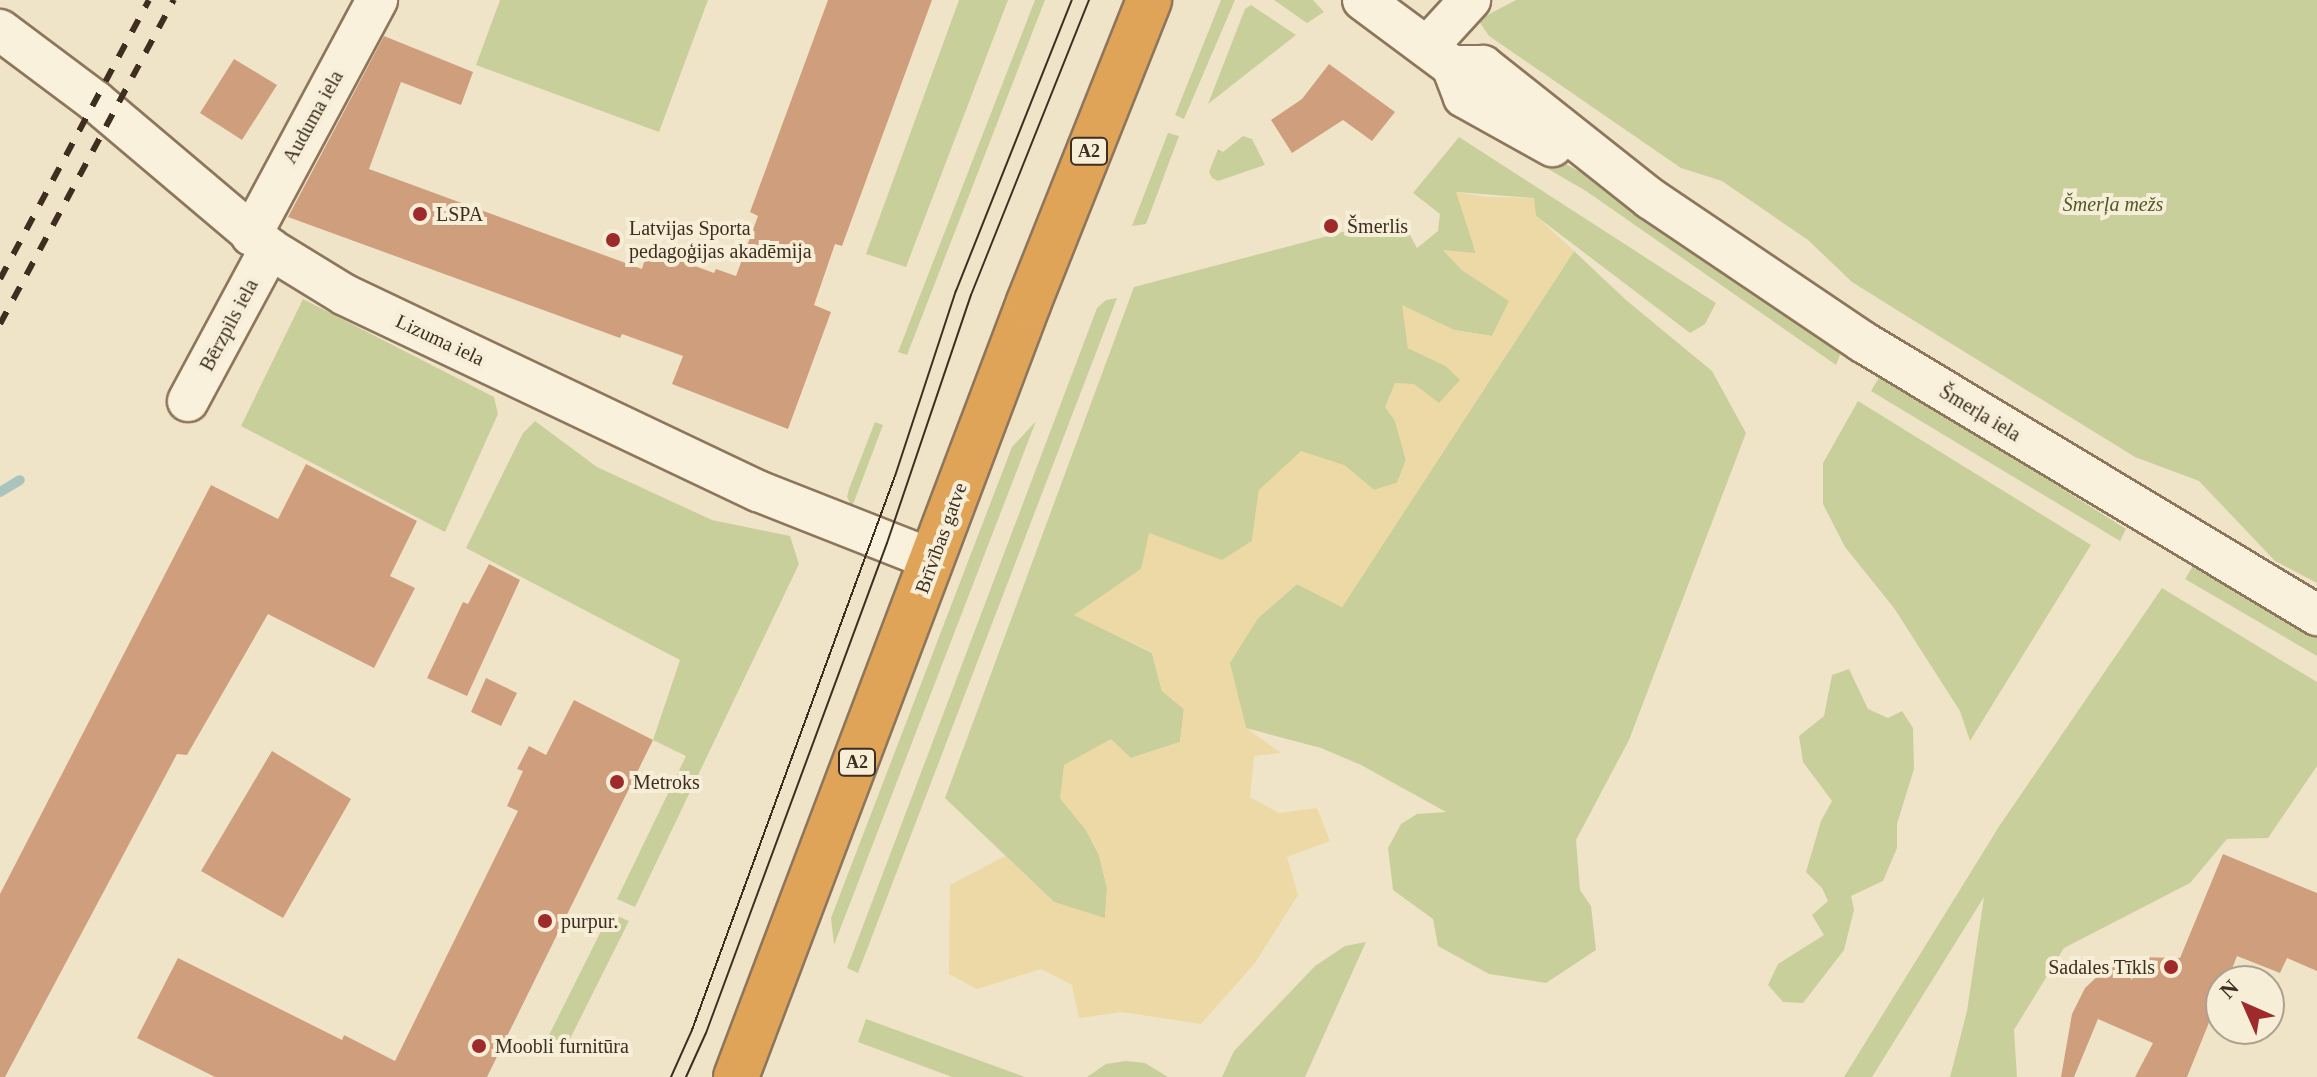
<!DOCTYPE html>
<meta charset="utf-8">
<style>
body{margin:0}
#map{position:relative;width:2317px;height:1077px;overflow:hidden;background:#f0e4c8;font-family:Georgia,serif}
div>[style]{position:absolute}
.green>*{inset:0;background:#c9cf9b}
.sand>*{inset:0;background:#ecd9a5}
.stream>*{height:10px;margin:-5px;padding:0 5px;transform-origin:5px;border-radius:5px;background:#a9c4bc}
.building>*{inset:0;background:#cf9f7d}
.roads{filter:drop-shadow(2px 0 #8d765c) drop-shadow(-2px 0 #8d765c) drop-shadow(0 2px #8d765c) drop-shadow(0 -2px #8d765c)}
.minor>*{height:40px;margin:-20px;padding:0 20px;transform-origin:20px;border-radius:20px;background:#faf1dc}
.highway>*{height:44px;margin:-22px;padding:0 22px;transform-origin:22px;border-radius:22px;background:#e0a458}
.tram>*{height:2px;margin:-1px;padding:0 1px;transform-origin:1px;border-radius:1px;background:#3d2e20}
.rail>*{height:6px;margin-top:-3px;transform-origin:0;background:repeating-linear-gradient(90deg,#3d2e20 0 14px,transparent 0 28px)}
.dots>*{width:22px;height:22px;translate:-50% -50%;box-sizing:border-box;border:4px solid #f7eed8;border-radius:50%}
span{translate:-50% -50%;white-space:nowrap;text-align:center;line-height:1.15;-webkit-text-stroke:8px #f7eed8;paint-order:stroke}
.shield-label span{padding:2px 6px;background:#f7eed8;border:2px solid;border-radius:6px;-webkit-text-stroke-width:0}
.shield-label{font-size:18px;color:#3d2e20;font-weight:700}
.street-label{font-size:20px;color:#3d2e20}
.park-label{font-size:20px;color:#4d5a26;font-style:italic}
.poi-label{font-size:20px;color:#3d2e20}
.left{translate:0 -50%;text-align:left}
.right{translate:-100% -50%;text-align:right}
.north{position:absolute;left:2205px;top:965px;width:80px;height:80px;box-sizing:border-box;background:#f7eed8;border:2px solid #ada18e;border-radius:50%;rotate:315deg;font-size:22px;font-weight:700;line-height:32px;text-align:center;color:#3d2e20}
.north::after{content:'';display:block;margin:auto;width:28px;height:36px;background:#9e2a2b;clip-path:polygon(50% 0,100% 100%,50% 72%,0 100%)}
</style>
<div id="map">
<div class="green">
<div style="clip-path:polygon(500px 0,708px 0,659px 132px,476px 65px)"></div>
<div style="clip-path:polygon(959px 0,1008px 0,906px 267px,866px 254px)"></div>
<div style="clip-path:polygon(1035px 0,1045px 0,907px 355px,898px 352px)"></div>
<div style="clip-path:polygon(1221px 0,1235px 0,1184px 119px,1175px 115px)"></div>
<div style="clip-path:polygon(1274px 0,1313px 0,1324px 12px,1307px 23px)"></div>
<div style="clip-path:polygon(1516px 0,2317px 0,2317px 583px,2275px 561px,2199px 481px,2135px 457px,1900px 312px,1852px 282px,1808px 240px,1722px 181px,1681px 168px,1489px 36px,1478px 20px)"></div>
<div style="clip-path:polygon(1251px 5px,1296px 35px,1208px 104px,1245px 9px)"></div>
<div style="clip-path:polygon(1499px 127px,1593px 179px,1835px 346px,1840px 355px,1836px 365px,1586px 191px,1493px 137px)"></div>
<div style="clip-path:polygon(1168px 133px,1179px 136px,1146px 224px,1132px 226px)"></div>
<div style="clip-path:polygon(1243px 136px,1252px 139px,1265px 165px,1218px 181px,1212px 178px,1209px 172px,1218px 149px,1223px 152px)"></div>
<div style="clip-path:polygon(1459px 137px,1716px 303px,1705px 324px,1690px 333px,1536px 216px,1533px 198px,1457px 192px,1476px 254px,1444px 251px,1462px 270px,1510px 301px,1492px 336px,1454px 330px,1403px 306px,1408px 348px,1446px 366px,1461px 380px,1439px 404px,1414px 385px,1395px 420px,1406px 460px,1397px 483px,1374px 490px,1344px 465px,1259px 490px,1252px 541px,1222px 561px,1141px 569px,1075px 615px,1152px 653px,1162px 691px,1184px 709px,1180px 742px,1131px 758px,1060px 798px,1086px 830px,1099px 855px,1107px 888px,1105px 919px,1054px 902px,945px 798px,1134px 287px,1400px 217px,1417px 248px,1438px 231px,1440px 214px,1413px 193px)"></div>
<div style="clip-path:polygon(1574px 251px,1626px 300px,1712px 371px,1746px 433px,1629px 740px,1576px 840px,1580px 890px,1591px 906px,1596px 950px,1546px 983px,1489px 974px,1438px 946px,1433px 919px,1393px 890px,1388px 848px,1401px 824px,1417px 814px,1446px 812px,1361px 765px,1321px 748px,1246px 728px,1229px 663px,1258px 618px,1297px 584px,1342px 607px)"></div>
<div style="clip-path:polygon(1117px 298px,858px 973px,847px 968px,1097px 308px,1106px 300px)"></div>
<div style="clip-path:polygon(303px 299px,494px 397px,498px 414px,445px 532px,241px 426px)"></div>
<div style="clip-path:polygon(1881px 374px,2126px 529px,2120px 541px,1871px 391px)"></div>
<div style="clip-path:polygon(1858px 401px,2091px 545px,1970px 741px,1960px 711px,1894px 608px,1845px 547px,1823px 504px,1823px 463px)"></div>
<div style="clip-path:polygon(535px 421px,597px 467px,712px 520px,790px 536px,799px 564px,635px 907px,617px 899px,686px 756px,653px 740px,680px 660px,466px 548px,523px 433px)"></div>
<div style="clip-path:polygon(1036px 421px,834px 945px,831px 918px,1012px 447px)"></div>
<div style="clip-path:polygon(875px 422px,883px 425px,852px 507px,847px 497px,849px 489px)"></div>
<div style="clip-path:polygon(2193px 566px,2317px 636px,2317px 656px,2185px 579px)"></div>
<div style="clip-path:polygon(2162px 588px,2317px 682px,2317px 766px,2268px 838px,2227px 839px,2190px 883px,2064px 948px,2014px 1030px,2017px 1077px,1950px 1077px,1967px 1011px,1984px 897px,1872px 1077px,1844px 1077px,2000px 825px)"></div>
<div style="clip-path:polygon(1849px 669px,1868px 709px,1888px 718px,1902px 711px,1913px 728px,1914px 769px,1897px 824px,1897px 848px,1883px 881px,1851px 896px,1854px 910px,1844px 950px,1803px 1003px,1783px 1002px,1768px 985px,1778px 964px,1824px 935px,1812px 915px,1828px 901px,1822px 888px,1806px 872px,1821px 821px,1832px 801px,1803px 762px,1799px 736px,1824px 716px,1832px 675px)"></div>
<div style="clip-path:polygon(610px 913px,629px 921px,564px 1051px,545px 1043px)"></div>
<div style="clip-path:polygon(1366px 942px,1305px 1077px,1222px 1077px,1234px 1051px,1315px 966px,1345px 946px)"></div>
<div style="clip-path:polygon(866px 1019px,1025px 1077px,952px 1077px,858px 1042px)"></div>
<div style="clip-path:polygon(1126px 1061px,1145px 1063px,1168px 1077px,1087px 1077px,1106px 1064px)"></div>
</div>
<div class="sand">
<div style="clip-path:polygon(1456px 192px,1487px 197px,1534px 198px,1536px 216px,1574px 251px,1342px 607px,1297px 584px,1258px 618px,1230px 663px,1246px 728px,1281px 753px,1254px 756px,1250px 797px,1279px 813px,1317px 808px,1330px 841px,1287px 857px,1298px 895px,1255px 963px,1201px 1024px,1122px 1012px,1079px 1018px,1072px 985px,1041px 969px,977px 989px,949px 974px,950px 885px,1005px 856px,1054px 902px,1105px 918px,1107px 888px,1099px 855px,1086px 830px,1060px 798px,1064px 765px,1111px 739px,1131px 758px,1180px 742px,1184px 709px,1162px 691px,1152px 652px,1074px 615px,1141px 569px,1149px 533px,1222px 560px,1252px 541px,1259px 490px,1301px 451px,1344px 465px,1374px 490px,1397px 483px,1406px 460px,1395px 421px,1385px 407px,1395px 383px,1414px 384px,1439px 403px,1460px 380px,1446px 366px,1408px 348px,1402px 305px,1454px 330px,1492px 336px,1509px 301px,1462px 270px,1443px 250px,1476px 253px)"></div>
</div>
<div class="stream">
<div style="left:0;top:492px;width:23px;rotate:-31deg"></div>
</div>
<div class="building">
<div style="clip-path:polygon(828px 0,932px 0,842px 246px,835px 244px,814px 305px,831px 312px,788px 429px,672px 384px,683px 356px,622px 334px,620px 338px,288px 217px,384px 36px,473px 72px,461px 105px,401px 82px,369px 169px,642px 269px,648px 249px,714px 273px,716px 269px,736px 276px,758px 216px,750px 212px)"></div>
<div style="clip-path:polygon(234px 59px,277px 85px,242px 140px,200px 113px)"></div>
<div style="clip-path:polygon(1329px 64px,1395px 112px,1372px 141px,1343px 120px,1292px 153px,1271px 120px,1302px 99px)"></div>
<div style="clip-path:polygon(306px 464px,417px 521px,390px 576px,415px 588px,374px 668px,268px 614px,187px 755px,177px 754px,5px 1077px,0 1077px,0 894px,211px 485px,278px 519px)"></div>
<div style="clip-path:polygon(489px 564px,520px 580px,467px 696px,427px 678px,463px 602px,468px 604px)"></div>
<div style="clip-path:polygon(486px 678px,517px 693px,501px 726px,471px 712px)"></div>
<div style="clip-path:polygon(574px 700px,653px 740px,487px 1077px,215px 1077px,137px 1038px,178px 958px,342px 1040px,344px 1035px,395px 1061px,518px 811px,507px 806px,523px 771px,517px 769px,529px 746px,546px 755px)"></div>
<div style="clip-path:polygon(272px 751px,351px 799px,283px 918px,201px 871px)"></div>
<div style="clip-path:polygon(2223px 854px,2317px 893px,2317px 971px,2287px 958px,2280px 973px,2237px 956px,2228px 979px,2221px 981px,2221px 993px,2187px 1077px,2135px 1077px,2153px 1043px,2098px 1019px,2074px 1077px,2061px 1077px,2072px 1014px,2085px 988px,2103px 971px,2134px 957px,2180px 958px)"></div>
</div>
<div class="roads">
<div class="minor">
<div style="left:1363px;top:0;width:111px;rotate:36.6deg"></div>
<div style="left:1452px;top:66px;width:33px;rotate:69deg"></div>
<div style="left:1464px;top:97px;width:101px;rotate:29.1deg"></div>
<div style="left:0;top:30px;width:119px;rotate:36.8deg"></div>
<div style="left:95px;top:101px;width:229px;rotate:40.2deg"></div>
<div style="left:270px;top:249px;width:88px;rotate:31.5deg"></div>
<div style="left:345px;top:295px;width:457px;rotate:25.4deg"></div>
<div style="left:758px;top:491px;width:188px;rotate:21.5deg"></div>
<div style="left:1427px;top:47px;width:64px;rotate:-47.5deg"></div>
<div style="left:1452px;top:66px;width:31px"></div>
<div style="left:1483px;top:66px;width:214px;rotate:38.4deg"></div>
<div style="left:1651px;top:199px;width:256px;rotate:34deg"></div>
<div style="left:1863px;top:342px;width:530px;rotate:31.02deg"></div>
<div style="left:251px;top:235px;width:267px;rotate:-61.8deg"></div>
<div style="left:188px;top:401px;width:173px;rotate:-61.7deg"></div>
</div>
<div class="highway">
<div style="left:736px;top:1077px;width:829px;rotate:-69.29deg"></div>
<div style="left:1029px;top:302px;width:325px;rotate:-68.3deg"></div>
</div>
</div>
<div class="tram">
<div style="left:671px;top:1077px;width:51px;rotate:-65.9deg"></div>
<div style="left:692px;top:1030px;width:590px;rotate:-69.88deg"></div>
<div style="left:895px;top:476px;width:195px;rotate:-71.8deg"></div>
<div style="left:956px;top:291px;width:313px;rotate:-68.3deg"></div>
<div style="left:686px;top:1077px;width:48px;rotate:-65.6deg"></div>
<div style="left:706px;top:1033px;width:522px;rotate:-69.73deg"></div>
<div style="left:887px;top:543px;width:262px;rotate:-71.3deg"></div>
<div style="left:971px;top:295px;width:318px;rotate:-68.2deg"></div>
</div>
<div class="rail">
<div style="left:0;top:279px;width:316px;rotate:-61.9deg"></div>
<div style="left:0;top:324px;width:368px;rotate:-61.8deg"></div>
</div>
<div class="dots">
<div style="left:420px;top:214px;background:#9e2a2b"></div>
<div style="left:1331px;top:226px;background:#9e2a2b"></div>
<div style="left:613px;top:240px;background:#9e2a2b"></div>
<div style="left:617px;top:782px;background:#9e2a2b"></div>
<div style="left:545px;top:921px;background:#9e2a2b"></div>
<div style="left:2171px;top:967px;background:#9e2a2b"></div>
<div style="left:479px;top:1046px;background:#9e2a2b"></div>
</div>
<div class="shield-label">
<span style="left:1089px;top:151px">A2</span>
<span style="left:857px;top:762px">A2</span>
</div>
<div class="street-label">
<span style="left:313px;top:117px;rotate:-61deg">Auduma iela</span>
<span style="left:229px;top:325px;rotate:-62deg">Bērzpils iela</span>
<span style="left:440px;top:340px;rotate:25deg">Lizuma iela</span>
<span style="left:1980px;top:413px;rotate:31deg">Šmerļa iela</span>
<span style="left:941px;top:538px;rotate:-70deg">Brīvības gatve</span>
</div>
<div class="park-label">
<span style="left:2113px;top:204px">Šmerļa mežs</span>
</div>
<div class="poi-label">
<span class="left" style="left:436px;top:214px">LSPA</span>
<span class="left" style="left:1347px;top:226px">Šmerlis</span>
<span class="left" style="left:629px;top:240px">Latvijas Sporta<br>pedagoģijas akadēmija</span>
<span class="left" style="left:633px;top:782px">Metroks</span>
<span class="left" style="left:561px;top:921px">purpur.</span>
<span class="right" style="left:2155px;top:967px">Sadales Tīkls</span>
<span class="left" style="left:495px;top:1046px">Moobli furnitūra</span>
</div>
<div class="north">N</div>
</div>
